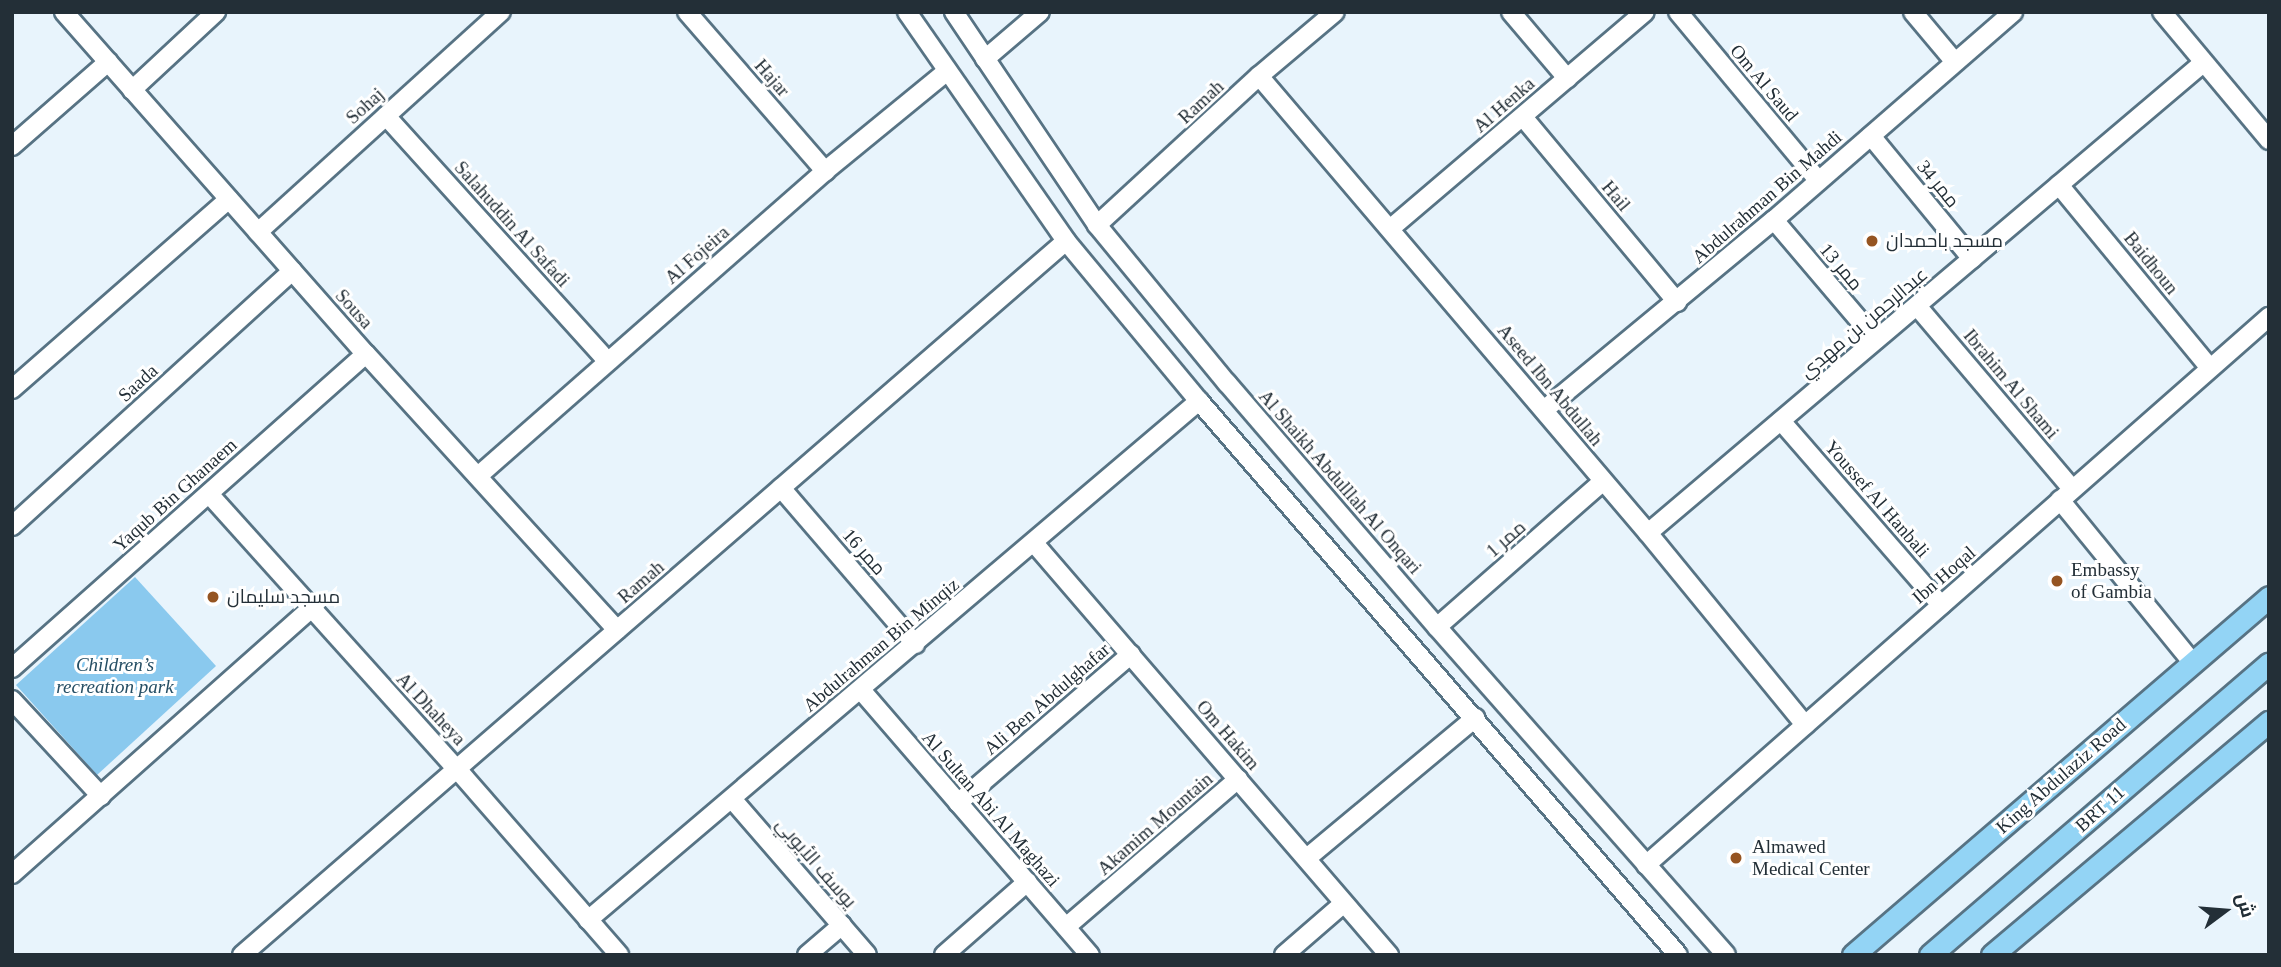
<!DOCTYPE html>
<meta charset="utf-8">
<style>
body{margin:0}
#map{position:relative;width:2281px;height:967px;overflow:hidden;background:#e8f4fc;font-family:"Times New Roman",Cairo,serif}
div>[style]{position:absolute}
.green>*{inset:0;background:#8ac9ee}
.roads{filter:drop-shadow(2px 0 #577384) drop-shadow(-2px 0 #577384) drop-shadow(0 2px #577384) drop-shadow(0 -2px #577384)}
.minor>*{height:18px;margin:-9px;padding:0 9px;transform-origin:9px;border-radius:9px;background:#fff}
.major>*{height:21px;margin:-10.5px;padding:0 10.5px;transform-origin:10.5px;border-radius:10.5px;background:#93d4f5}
.dots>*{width:19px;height:19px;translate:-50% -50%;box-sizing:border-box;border:4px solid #fff;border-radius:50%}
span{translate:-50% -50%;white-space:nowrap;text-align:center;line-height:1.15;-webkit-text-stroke:6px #fff;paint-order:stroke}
.street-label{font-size:19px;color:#232f37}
.poi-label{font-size:19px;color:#232f37}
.left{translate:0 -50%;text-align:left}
.park-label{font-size:19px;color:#254e64;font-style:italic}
.frame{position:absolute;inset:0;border:14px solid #232f37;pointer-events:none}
.north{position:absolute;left:2190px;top:876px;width:70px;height:70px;-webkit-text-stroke:5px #fff;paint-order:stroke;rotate:74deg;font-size:19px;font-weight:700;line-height:28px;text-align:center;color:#232f37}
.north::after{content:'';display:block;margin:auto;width:24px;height:32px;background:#232f37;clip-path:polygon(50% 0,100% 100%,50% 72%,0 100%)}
</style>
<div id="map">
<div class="green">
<div style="clip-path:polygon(135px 577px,216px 666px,97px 775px,16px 685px)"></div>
</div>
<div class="roads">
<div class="minor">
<div style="left:64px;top:12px;width:456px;rotate:48.6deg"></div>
<div style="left:366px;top:354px;width:373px;rotate:47.7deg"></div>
<div style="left:687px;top:12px;width:211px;rotate:49deg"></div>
<div style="left:907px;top:12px;width:279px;rotate:55.2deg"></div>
<div style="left:1066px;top:241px;width:208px;rotate:50.3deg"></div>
<div style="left:1199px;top:401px;width:732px;rotate:49.15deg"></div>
<div style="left:954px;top:12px;width:257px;rotate:56.1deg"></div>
<div style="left:1097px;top:225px;width:205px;rotate:50.6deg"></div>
<div style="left:1227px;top:383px;width:322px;rotate:49.3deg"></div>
<div style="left:1437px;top:627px;width:437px;rotate:48.6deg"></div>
<div style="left:1511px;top:12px;width:87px;rotate:49.7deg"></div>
<div style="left:1678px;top:12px;width:219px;rotate:50.2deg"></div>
<div style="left:1913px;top:12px;width:65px;rotate:50deg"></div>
<div style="left:2162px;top:12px;width:167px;rotate:50.1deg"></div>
<div style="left:985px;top:59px;width:72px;rotate:-40.5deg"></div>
<div style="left:1259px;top:76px;width:600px;rotate:49.6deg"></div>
<div style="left:1648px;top:533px;width:248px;rotate:50.7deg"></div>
<div style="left:132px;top:90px;width:115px;rotate:-42.9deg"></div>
<div style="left:386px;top:116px;width:330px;rotate:47.9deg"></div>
<div style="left:1523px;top:117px;width:241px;rotate:50.2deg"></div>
<div style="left:1871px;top:136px;width:159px;rotate:50.6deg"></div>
<div style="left:12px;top:146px;width:128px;rotate:-41.2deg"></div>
<div style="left:2059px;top:185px;width:237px;rotate:50.5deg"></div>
<div style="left:1774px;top:220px;width:157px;rotate:49.6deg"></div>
<div style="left:1097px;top:225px;width:220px;rotate:-42.6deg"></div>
<div style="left:1259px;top:76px;width:99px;rotate:-40.1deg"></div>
<div style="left:1391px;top:228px;width:333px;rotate:-40.4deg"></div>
<div style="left:258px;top:232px;width:328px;rotate:-42.2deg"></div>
<div style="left:1917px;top:306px;width:240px;rotate:49.7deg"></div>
<div style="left:12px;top:389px;width:288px;rotate:-41.2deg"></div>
<div style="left:1544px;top:410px;width:298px;rotate:-39.6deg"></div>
<div style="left:1774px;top:220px;width:317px;rotate:-41deg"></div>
<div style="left:1781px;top:421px;width:244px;rotate:49deg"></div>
<div style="left:478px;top:476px;width:462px;rotate:-41.3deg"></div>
<div style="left:825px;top:171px;width:158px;rotate:-39.3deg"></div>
<div style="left:781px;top:488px;width:206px;rotate:49.3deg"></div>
<div style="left:209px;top:494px;width:370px;rotate:48deg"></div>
<div style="left:457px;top:769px;width:247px;rotate:48.9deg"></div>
<div style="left:2060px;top:500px;width:210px;rotate:50.8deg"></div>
<div style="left:12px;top:526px;width:379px;rotate:-42.3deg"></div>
<div style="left:1648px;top:533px;width:727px;rotate:-40.26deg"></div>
<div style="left:1034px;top:543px;width:544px;rotate:49.25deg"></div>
<div style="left:1437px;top:627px;width:221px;rotate:-41.3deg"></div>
<div style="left:12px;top:668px;width:473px;rotate:-41.6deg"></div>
<div style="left:861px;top:690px;width:350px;rotate:49.2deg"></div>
<div style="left:12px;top:700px;width:131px;rotate:47.2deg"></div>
<div style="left:732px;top:799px;width:206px;rotate:49.1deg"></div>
<div style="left:958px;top:803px;width:228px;rotate:-40.7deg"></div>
<div style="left:1307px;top:858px;width:219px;rotate:-39.8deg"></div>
<div style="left:1646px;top:865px;width:830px;rotate:-41.34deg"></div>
<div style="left:12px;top:874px;width:399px;rotate:-41.6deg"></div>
<div style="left:588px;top:920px;width:802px;rotate:-40.35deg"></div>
<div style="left:1066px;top:927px;width:227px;rotate:-40.7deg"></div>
<div style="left:242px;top:955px;width:1090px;rotate:-40.91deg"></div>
<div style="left:807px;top:955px;width:46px;rotate:-40.6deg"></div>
<div style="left:944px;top:955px;width:111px;rotate:-41.3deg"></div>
<div style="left:1284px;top:955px;width:79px;rotate:-40.9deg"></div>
</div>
<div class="major">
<div style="left:1853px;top:955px;width:549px;rotate:-40.71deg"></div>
<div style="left:1930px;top:955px;width:447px;rotate:-40.7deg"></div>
<div style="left:1992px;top:955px;width:362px;rotate:-40.1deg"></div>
</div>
</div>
<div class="dots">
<div style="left:1872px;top:241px;background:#955421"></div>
<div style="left:2057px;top:581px;background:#955421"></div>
<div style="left:213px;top:597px;background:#955421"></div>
<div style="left:1736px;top:858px;background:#955421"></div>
</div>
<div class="street-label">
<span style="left:772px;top:78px;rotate:49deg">Hajar</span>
<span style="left:1764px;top:83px;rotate:50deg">Om Al Saud</span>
<span style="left:1201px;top:102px;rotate:-43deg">Ramah</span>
<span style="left:1504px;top:105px;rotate:-41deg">Al Henka</span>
<span style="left:365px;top:106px;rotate:-42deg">Sohaj</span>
<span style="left:1938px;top:184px;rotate:51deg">ممر 34</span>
<span style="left:1616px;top:196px;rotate:50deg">Hail</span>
<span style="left:1767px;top:197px;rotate:-41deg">Abdulrahman Bin Mahdi</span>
<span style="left:512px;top:224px;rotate:48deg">Salahuddin Al Safadi</span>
<span style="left:697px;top:255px;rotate:-41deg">Al Fojeira</span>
<span style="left:2151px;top:263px;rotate:51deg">Baidhoun</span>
<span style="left:1841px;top:267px;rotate:50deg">ممر 13</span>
<span style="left:354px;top:309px;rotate:48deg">Sousa</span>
<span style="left:1864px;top:323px;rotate:-40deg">عبدالرحمن بن مهدي</span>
<span style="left:138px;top:383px;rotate:-42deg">Saada</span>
<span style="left:2011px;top:384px;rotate:50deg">Ibrahim Al Shami</span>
<span style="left:1550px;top:385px;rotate:50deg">Aseed Ibn Abdullah</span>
<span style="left:1340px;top:482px;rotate:49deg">Al Shaikh Abdulllah Al Onqari</span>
<span style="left:175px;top:495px;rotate:-42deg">Yaqub Bin Ghanaem</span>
<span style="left:1877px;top:499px;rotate:49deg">Youssef Al Hanbali</span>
<span style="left:1506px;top:539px;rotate:-41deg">ممر 1</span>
<span style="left:864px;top:552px;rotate:49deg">ممر 16</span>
<span style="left:1944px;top:575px;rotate:-41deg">Ibn Hoqal</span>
<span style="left:641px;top:582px;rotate:-41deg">Ramah</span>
<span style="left:881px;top:645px;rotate:-40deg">Abdulrahman Bin Minqiz</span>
<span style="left:1047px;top:699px;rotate:-41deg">Ali Ben Abdulghafar</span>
<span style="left:431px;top:709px;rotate:47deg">Al Dhaheya</span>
<span style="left:1228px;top:735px;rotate:49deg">Om Hakim</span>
<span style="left:2061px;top:776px;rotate:-41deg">King Abdulaziz Road</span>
<span style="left:991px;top:809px;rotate:49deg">Al Sultan Abi Al Maghazi</span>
<span style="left:2100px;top:809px;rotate:-42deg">BRT 11</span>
<span style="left:1155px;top:824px;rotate:-41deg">Akamim Mountain</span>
<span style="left:816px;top:863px;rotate:49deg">يوسف الأيوبي</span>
</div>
<div class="poi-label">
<span class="left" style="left:1886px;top:241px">مسجد باحمدان</span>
<span class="left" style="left:2071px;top:581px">Embassy<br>of Gambia</span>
<span class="left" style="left:227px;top:597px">مسجد سليمان</span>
<span class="left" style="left:1752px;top:858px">Almawed<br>Medical Center</span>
</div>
<div class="park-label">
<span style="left:115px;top:676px">Children’s<br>recreation park</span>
</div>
<div class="frame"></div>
<div class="north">ش</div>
</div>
